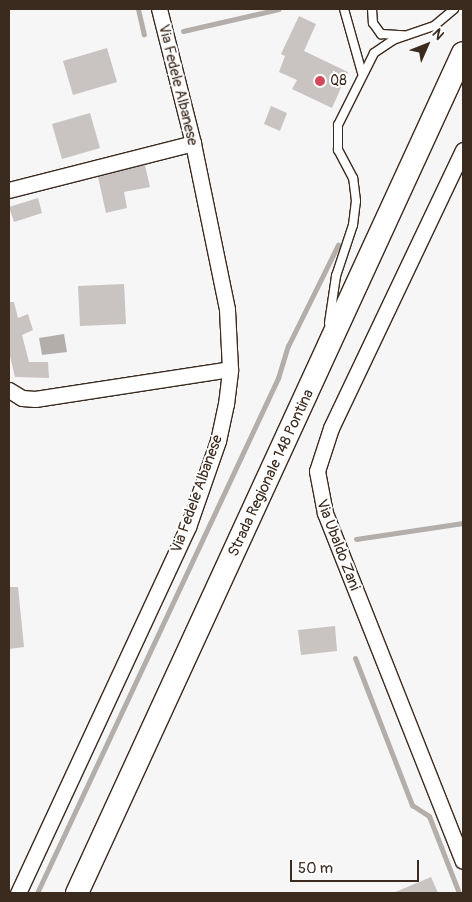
<!DOCTYPE html>
<style>
body{margin:0}
#map{position:relative;width:472px;height:902px;overflow:hidden;background:#f7f6f6;font-family:Pangolin,sans-serif}
div>[style]{position:absolute}
.water>*{inset:0;background:#b4aeaa}
.stream>*{height:5px;margin:-2.5px;padding:0 2.5px;transform-origin:2.5px;border-radius:2.5px;background:#b4aeaa}
.building>*{inset:0;background:#c9c3c1}
.roads{filter:drop-shadow(1px 0 #3b2a1e) drop-shadow(-1px 0 #3b2a1e) drop-shadow(0 1px #3b2a1e) drop-shadow(0 -1px #3b2a1e)}
.service>*{height:8px;margin:-4px;padding:0 4px;transform-origin:4px;border-radius:4px;background:#fff}
.minor>*{height:15px;margin:-7.5px;padding:0 7.5px;transform-origin:7.5px;border-radius:7.5px;background:#fff}
.primary>*{height:22px;margin:-11px;padding:0 11px;transform-origin:11px;border-radius:11px;background:#fff}
.dots>*{width:14px;height:14px;translate:-50% -50%;box-sizing:border-box;border:2px solid #fff;border-radius:50%}
span{translate:-50% -50%;white-space:nowrap;text-align:center;line-height:1.15;-webkit-text-stroke:4px #fff;paint-order:stroke}
.poi-label{font-size:15px;color:#3b2a1e}
.left{translate:0 -50%;text-align:left}
.street-label{font-size:15px;color:#3b2a1e}
.frame{position:absolute;inset:0;border:10px solid #3b2a1e;pointer-events:none}
.north{position:absolute;left:402px;top:20px;width:50px;height:50px;-webkit-text-stroke:4px #fff;paint-order:stroke;rotate:46deg;font-size:14px;font-weight:700;line-height:20px;text-align:center;color:#3b2a1e}
.north::after{content:'';display:block;margin:auto;width:18px;height:22px;background:#3b2a1e;clip-path:polygon(50% 0,100% 100%,50% 72%,0 100%)}
.scale{position:absolute;left:290px;top:860px;width:129px;height:22px;box-sizing:border-box;border:2px solid #3b2a1e;border-top:0;padding-left:6px;font-size:15px;line-height:18px;white-space:nowrap;color:#3b2a1e;-webkit-text-stroke:4px #fff;paint-order:stroke}
</style>
<div id="map">
<div class="water">
<div style="clip-path:polygon(64px 334px,67px 352px,42px 355px,39px 338px)"></div>
</div>
<div class="stream">
<div style="left:138px;top:9px;width:26px;rotate:77deg"></div>
<div style="left:183px;top:31px;width:98px;rotate:-12.9deg"></div>
<div style="left:356px;top:539px;width:108px;rotate:-8.5deg"></div>
<div style="left:355px;top:658px;width:158px;rotate:68.8deg"></div>
<div style="left:412px;top:805px;width:20px;rotate:33deg"></div>
<div style="left:429px;top:816px;width:83px;rotate:68.7deg"></div>
<div style="left:37px;top:893px;width:569px;rotate:-64.92deg"></div>
<div style="left:278px;top:378px;width:34px;rotate:-73deg"></div>
<div style="left:288px;top:346px;width:113px;rotate:-63.7deg"></div>
</div>
<div class="building">
<div style="clip-path:polygon(299px 16px,316px 24px,304px 51px,348px 72px,332px 108px,292px 89px,297px 80px,279px 72px,285px 56px,281px 54px)"></div>
<div style="clip-path:polygon(107px 48px,117px 82px,73px 95px,63px 61px)"></div>
<div style="clip-path:polygon(271px 106px,287px 113px,280px 131px,264px 124px)"></div>
<div style="clip-path:polygon(90px 113px,100px 148px,62px 159px,52px 124px)"></div>
<div style="clip-path:polygon(145px 165px,150px 187px,124px 192px,127px 208px,106px 213px,98px 177px)"></div>
<div style="clip-path:polygon(38px 198px,42px 213px,14px 222px,9px 207px)"></div>
<div style="clip-path:polygon(124px 284px,126px 324px,80px 326px,78px 286px)"></div>
<div style="clip-path:polygon(9px 302px,14px 302px,18px 318px,28px 314px,33px 330px,22px 335px,29px 362px,48px 362px,49px 378px,15px 377px,9px 352px)"></div>
<div style="clip-path:polygon(9px 587px,18px 587px,24px 647px,9px 649px)"></div>
<div style="clip-path:polygon(335px 626px,337px 651px,301px 655px,298px 630px)"></div>
<div style="clip-path:polygon(431px 877px,438px 893px,393px 893px)"></div>
</div>
<div class="roads">
<div class="service">
<div style="left:344px;top:9px;width:66px;rotate:74.3deg"></div>
<div style="left:372px;top:9px;width:14px;rotate:86deg"></div>
<div style="left:373px;top:23px;width:14px;rotate:54deg"></div>
<div style="left:381px;top:34px;width:22px;rotate:3deg"></div>
<div style="left:329px;top:323px;width:48px;rotate:-81.5deg"></div>
<div style="left:336px;top:276px;width:54px;rotate:-71.6deg"></div>
<div style="left:353px;top:225px;width:24px;rotate:-83deg"></div>
<div style="left:356px;top:201px;width:23px;rotate:-97deg"></div>
<div style="left:353px;top:178px;width:32px;rotate:-118deg"></div>
<div style="left:338px;top:150px;width:25px;rotate:-90deg"></div>
<div style="left:338px;top:125px;width:80px;rotate:-63.4deg"></div>
<div style="left:374px;top:53px;width:23px;rotate:-34deg"></div>
<div style="left:393px;top:40px;width:43px;rotate:-18.9deg"></div>
<div style="left:434px;top:26px;width:26px;rotate:-40deg"></div>
</div>
<div class="minor">
<div style="left:463px;top:150px;width:308px;rotate:115.4deg"></div>
<div style="left:331px;top:428px;width:45px;rotate:108deg"></div>
<div style="left:317px;top:471px;width:43px;rotate:79.2deg"></div>
<div style="left:325px;top:513px;width:374px;rotate:68.4deg"></div>
<div style="left:9px;top:190px;width:190px;rotate:-14.3deg"></div>
<div style="left:9px;top:390px;width:15px;rotate:32deg"></div>
<div style="left:22px;top:398px;width:13px;rotate:4deg"></div>
<div style="left:35px;top:399px;width:197px;rotate:-8.7deg"></div>
<div style="left:18px;top:893px;width:404px;rotate:-65.1deg"></div>
<div style="left:188px;top:527px;width:91px;rotate:-70.8deg"></div>
<div style="left:218px;top:441px;width:38px;rotate:-78deg"></div>
<div style="left:226px;top:404px;width:35px;rotate:-83deg"></div>
<div style="left:230px;top:369px;width:60px;rotate:-92.9deg"></div>
<div style="left:227px;top:309px;width:169px;rotate:-101.6deg"></div>
<div style="left:193px;top:143px;width:138px;rotate:-104.2deg"></div>
</div>
<div class="primary">
<div style="left:77px;top:893px;width:924px;rotate:-65.32deg"></div>
</div>
</div>
<div class="dots">
<div style="left:320px;top:81px;background:#d1495b"></div>
</div>
<div class="poi-label">
<span class="left" style="left:330px;top:81px">Q8</span>
</div>
<div class="street-label">
<span style="left:178px;top:85px;rotate:76deg">Via Fedele Albanese</span>
<span style="left:271px;top:473px;rotate:-65deg">Strada Regionale 148 Pontina</span>
<span style="left:197px;top:494px;rotate:-70deg">Via Fedele Albanese</span>
<span style="left:338px;top:545px;rotate:69deg">Via Ubaldo Zani</span>
</div>
<div class="frame"></div>
<div class="north">N</div>
<div class="scale">50 m</div>
</div>
